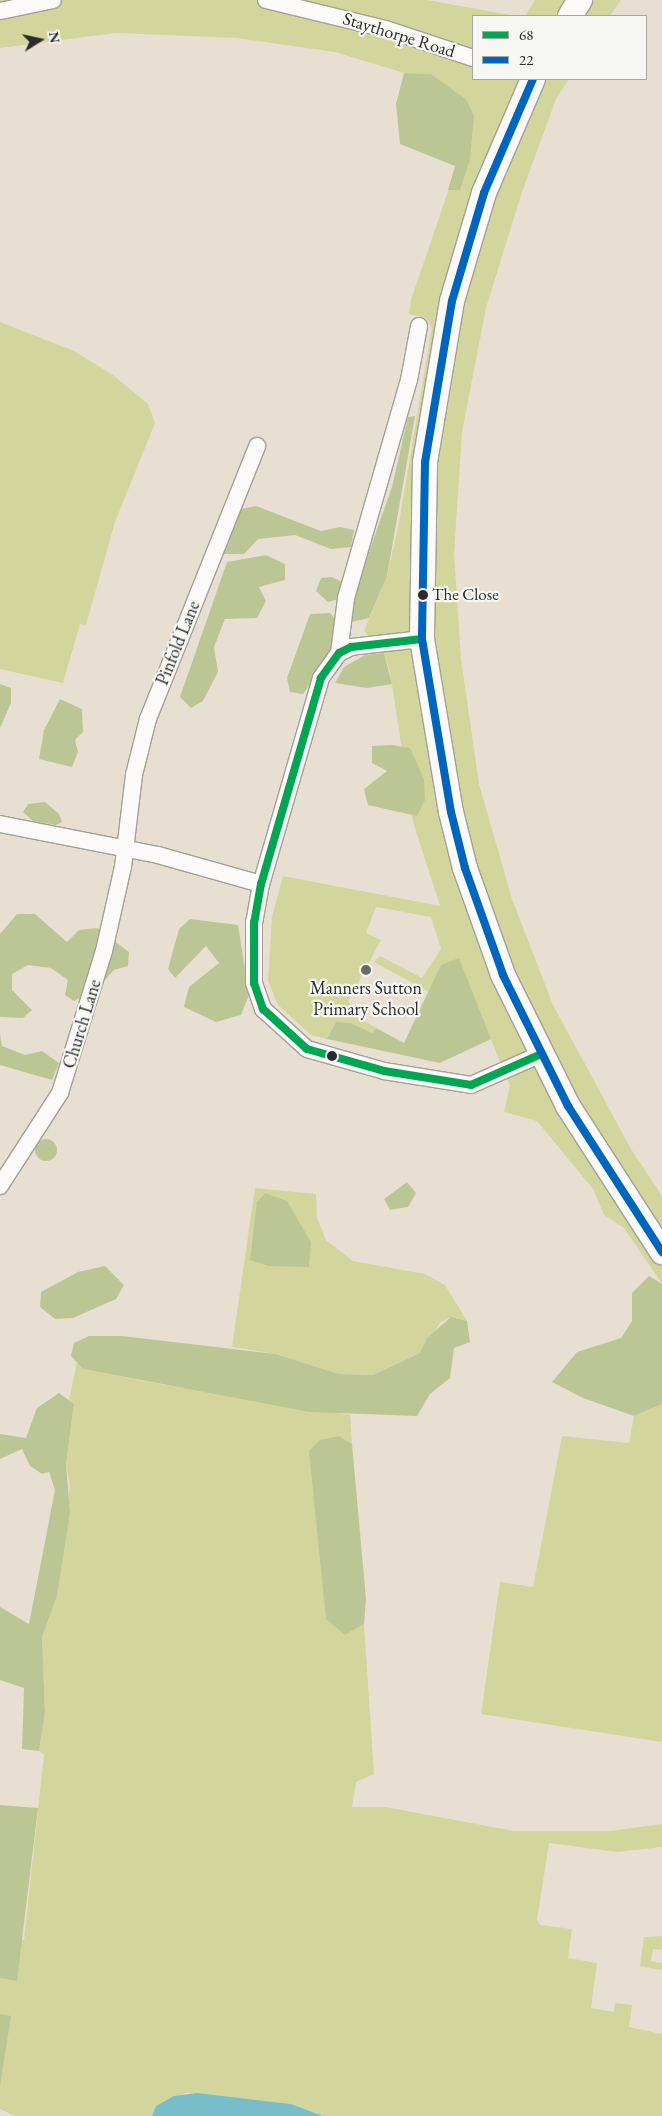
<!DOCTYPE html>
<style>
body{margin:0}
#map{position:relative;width:662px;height:2116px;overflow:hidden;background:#e7e0d2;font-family:"EB Garamond",serif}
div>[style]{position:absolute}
.green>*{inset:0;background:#d2d69c}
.forest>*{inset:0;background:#bcc694}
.round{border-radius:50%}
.water>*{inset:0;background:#78beca}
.roads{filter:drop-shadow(1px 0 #a39f97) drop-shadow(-1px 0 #a39f97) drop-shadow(0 1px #a39f97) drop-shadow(0 -1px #a39f97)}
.minor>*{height:16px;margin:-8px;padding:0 8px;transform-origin:8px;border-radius:8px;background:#fbfaf8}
.highway>*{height:24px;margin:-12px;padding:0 12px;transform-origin:12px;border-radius:12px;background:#fbfaf8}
.bus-1>*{height:8px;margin:-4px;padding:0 4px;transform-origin:4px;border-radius:4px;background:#00a651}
.bus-2>*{height:8px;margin:-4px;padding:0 4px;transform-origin:4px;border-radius:4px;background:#0065bd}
.dots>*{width:14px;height:14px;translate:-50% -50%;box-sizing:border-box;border:2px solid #f6f6f2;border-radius:50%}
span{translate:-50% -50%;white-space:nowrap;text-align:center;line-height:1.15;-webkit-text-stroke:4.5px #f6f6f2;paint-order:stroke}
.bus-label{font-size:17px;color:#2b2b2b}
.left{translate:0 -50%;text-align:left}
.street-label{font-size:18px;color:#2b2b2b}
.poi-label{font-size:18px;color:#2b2b2b}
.legend{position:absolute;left:472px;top:15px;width:175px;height:65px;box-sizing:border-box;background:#f6f6f2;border:1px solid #a5a5a2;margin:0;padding:6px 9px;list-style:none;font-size:15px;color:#2b2b2b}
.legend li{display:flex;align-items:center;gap:10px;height:25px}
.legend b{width:25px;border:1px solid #a5a5a2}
.north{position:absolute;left:15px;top:15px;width:50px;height:50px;-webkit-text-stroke:4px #f6f6f2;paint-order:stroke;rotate:80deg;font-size:14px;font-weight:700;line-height:20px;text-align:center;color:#2b2b2b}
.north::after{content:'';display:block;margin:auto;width:18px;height:22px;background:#2b2b2b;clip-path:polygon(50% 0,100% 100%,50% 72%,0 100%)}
</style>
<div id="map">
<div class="green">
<div style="clip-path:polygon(0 0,427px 0,516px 16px,473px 16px,473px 79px,569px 79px,556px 99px,522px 192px,486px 308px,462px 432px,454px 554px,461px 659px,479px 784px,512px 899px,553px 1005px,631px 1149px,662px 1196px,662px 1284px,624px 1228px,604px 1215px,593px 1189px,537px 1121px,504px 1112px,510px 1086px,471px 991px,441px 965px,431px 993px,374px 962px,380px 956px,422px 978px,441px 949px,431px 917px,376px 907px,366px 933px,381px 940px,348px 1002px,358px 1009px,355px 1015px,376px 1028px,374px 1033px,351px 1023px,336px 1022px,327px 1039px,311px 1035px,278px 1005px,268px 981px,272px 917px,283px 876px,440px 906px,413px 822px,390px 672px,384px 653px,364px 631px,387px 576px,398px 528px,432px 328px,426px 318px,409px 314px,411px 300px,474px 115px,466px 99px,431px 74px,404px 73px,335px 52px,237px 38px,116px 33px,0 48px)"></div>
<div style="clip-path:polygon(535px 0,621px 0,610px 16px,525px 16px)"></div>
<div style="clip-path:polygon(0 322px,74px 351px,113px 375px,148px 404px,155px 423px,115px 522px,86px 625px,80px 624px,63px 683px,0 669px)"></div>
<div style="clip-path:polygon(255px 1188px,316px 1194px,317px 1218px,326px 1240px,353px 1261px,425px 1274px,445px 1285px,467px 1321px,451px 1317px,441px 1322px,420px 1353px,373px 1375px,339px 1374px,276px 1354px,232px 1347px)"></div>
<div style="clip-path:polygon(77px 1362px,83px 1369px,154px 1383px,350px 1415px,352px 1444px,339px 1436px,345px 1635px,364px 1624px,374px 1774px,356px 1782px,352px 1807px,386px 1807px,514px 1831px,610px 1831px,662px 1824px,662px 1847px,617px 1852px,549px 1843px,537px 1920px,540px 1925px,572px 1929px,568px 1958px,597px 1963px,591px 2008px,614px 2012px,615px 2003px,632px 2005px,629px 2027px,662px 2034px,662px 2116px,323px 2116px,291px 2104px,186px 2093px,156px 2106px,152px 2116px,15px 2116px,0 2109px,0 1937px,24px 1940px,44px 1754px,39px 1751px,45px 1712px,42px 1637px,57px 1596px,70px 1485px,66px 1464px,74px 1404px,69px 1400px)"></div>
<div style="clip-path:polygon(662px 1404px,662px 1742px,481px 1714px,500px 1582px,533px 1587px,562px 1436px,629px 1443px,634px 1416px)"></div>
<div style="clip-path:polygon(662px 1936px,662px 1950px,653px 1949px,651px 1961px,662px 1963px,662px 1970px,640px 1966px,644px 1937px)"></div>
</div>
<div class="forest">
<div style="clip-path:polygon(404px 73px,431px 74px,466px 99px,474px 115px,470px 159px,460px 190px,448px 190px,455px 166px,400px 144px,396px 104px)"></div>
<div style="clip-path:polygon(415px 416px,387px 576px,369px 618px,352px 622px,355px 592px,392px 487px,408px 417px)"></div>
<div style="clip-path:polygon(256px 506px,321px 531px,340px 527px,354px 530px,351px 547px,331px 549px,295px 535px,258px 539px,244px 554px,221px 554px,241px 509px)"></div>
<div style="clip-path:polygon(266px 555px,285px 564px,285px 580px,259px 587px,266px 601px,257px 618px,225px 619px,214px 647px,218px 672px,203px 701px,191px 708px,180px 697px,227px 562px)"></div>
<div style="clip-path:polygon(332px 577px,342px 582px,339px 599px,328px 602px,316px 591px,321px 578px)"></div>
<div style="clip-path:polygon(330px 613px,337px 621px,334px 650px,303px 694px,290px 692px,287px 678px,310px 614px)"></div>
<div style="clip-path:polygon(384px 653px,392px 684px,367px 688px,335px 683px,344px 667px,365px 655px)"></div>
<div style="clip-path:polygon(0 684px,11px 688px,11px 703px,0 728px)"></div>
<div style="clip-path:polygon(60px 699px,82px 709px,83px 732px,75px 740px,78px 752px,72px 767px,39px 759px,44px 730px)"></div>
<div style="clip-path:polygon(392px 745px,410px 748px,424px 779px,425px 800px,417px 816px,368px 805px,364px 789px,387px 771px,372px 763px,372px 746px)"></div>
<div style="clip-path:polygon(45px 802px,59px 814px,62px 822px,56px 825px,33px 821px,23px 812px,28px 804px)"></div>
<div style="clip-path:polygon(17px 914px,35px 914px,67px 942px,79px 930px,97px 928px,129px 952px,128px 966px,114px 970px,98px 988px,74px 1001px,65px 995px,68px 980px,51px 968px,28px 965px,12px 974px,12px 990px,32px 1010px,23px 1018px,0 1017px,0 934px)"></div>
<div style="clip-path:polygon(190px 919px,238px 925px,249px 995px,241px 1015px,216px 1022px,184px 1007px,189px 987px,219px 963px,206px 946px,175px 978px,168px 969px,179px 929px)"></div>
<div style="clip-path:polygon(459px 958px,491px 1039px,440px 1063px,327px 1039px,336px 1022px,351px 1023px,373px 1033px,376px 1028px,404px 1043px,441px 965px)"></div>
<div style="clip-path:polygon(0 1034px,2px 1046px,25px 1055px,42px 1051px,59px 1063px,52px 1080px,0 1065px)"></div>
<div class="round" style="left:35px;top:1139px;width:22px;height:22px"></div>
<div style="clip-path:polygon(407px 1182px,416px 1193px,408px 1207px,390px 1210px,384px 1199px)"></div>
<div style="clip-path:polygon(265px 1193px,287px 1201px,311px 1242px,309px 1267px,269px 1266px,250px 1260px,257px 1202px)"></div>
<div style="clip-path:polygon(105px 1266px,124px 1285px,116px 1299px,73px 1318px,55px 1319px,40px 1307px,41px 1292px,78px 1272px)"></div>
<div style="clip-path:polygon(649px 1276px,662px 1284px,662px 1404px,634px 1416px,583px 1398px,552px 1382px,577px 1352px,621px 1338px,632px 1321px,632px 1293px)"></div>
<div style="clip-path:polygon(451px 1317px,467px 1321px,470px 1342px,454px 1348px,450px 1378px,430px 1394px,417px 1416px,310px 1412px,83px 1369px,71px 1356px,74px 1343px,89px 1336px,122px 1336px,276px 1354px,339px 1374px,373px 1375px,420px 1353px,427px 1338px)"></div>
<div style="clip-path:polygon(59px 1393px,74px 1404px,66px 1464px,70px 1512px,57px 1596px,42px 1637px,45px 1712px,39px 1751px,22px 1749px,24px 1688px,0 1680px,0 1607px,29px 1624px,55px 1490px,49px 1472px,42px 1474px,30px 1466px,22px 1449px,0 1459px,0 1434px,26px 1438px,37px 1408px)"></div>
<div style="clip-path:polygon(339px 1436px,352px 1444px,366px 1599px,364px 1624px,345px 1635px,326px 1619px,309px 1451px,320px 1440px)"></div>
<div style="clip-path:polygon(0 1805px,38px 1808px,17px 1981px,0 1978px)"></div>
<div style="clip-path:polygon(0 2014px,11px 2016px,0 2086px)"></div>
</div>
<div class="water">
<div style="clip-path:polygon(197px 2093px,291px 2104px,323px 2116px,152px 2116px,156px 2106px,174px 2096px)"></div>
</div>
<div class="roads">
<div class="minor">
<div style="left:266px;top:0;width:123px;rotate:13.6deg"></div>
<div style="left:386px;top:29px;width:92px;rotate:18.4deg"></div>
<div style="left:0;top:11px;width:54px;rotate:-11.7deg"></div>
<div style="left:422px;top:639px;width:71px;rotate:173.6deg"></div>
<div style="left:351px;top:647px;width:13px;rotate:153deg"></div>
<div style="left:339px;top:653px;width:31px;rotate:126deg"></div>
<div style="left:321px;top:678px;width:215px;rotate:106.2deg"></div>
<div style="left:261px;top:884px;width:39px;rotate:100deg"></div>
<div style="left:254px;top:922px;width:61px;rotate:90deg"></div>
<div style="left:254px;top:983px;width:28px;rotate:71deg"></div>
<div style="left:263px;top:1009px;width:59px;rotate:42.3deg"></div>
<div style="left:307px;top:1049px;width:80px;rotate:15.9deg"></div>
<div style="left:384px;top:1071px;width:88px;rotate:9.1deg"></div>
<div style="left:471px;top:1085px;width:74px;rotate:-23.8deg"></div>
<div style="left:339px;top:653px;width:55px;rotate:-82.7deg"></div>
<div style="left:346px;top:598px;width:227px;rotate:-73.9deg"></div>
<div style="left:409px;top:380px;width:55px;rotate:-79.5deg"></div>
<div style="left:0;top:824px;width:161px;rotate:11.1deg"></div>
<div style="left:158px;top:855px;width:107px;rotate:15.7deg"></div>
<div style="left:0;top:1186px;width:111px;rotate:-57.2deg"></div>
<div style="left:60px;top:1093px;width:149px;rotate:-72.8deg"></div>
<div style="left:104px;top:951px;width:86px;rotate:-77.3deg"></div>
<div style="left:123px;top:867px;width:93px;rotate:-83.2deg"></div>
<div style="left:134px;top:775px;width:58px;rotate:-76deg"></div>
<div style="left:148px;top:719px;width:294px;rotate:-68.2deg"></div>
</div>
<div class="highway">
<div style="left:570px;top:16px;width:19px;rotate:-58deg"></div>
<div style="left:533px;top:79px;width:124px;rotate:113.3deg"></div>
<div style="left:484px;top:193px;width:113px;rotate:106.5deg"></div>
<div style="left:452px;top:301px;width:164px;rotate:99.5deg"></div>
<div style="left:425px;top:463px;width:176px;rotate:91deg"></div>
<div style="left:422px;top:639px;width:175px;rotate:80.5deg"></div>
<div style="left:451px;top:812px;width:58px;rotate:76deg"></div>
<div style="left:465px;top:868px;width:114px;rotate:70.4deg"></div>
<div style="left:503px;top:975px;width:146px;rotate:63.6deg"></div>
<div style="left:568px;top:1106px;width:174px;rotate:57.2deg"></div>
</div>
</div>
<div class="bus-1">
<div style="left:422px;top:639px;width:71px;rotate:173.6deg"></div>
<div style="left:351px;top:647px;width:13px;rotate:153deg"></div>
<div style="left:339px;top:653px;width:31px;rotate:126deg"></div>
<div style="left:321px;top:678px;width:215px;rotate:106.2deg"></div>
<div style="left:261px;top:884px;width:39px;rotate:100deg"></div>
<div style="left:254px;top:922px;width:61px;rotate:90deg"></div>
<div style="left:254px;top:983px;width:28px;rotate:71deg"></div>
<div style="left:263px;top:1009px;width:59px;rotate:42.3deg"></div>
<div style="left:307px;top:1049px;width:80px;rotate:15.9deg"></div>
<div style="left:384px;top:1071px;width:88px;rotate:9.1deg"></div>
<div style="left:471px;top:1085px;width:74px;rotate:-23.8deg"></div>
</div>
<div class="bus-2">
<div style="left:533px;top:79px;width:124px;rotate:113.3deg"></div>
<div style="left:484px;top:193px;width:113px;rotate:106.5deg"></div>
<div style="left:452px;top:301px;width:164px;rotate:99.5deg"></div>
<div style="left:425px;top:463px;width:176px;rotate:91deg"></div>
<div style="left:422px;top:639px;width:175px;rotate:80.5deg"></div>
<div style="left:451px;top:812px;width:58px;rotate:76deg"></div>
<div style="left:465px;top:868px;width:114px;rotate:70.4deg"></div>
<div style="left:503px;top:975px;width:146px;rotate:63.6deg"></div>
<div style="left:568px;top:1106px;width:174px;rotate:57.2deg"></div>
</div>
<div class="dots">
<div style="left:423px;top:595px;background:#2b2b2b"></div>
<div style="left:366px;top:970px;background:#6d6a65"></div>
<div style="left:332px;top:1056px;background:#2b2b2b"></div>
</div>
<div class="bus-label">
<span class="left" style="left:432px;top:595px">The Close</span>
</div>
<div class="street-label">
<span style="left:399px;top:35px;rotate:17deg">Staythorpe Road</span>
<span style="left:178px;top:643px;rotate:-68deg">Pinfold Lane</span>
<span style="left:82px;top:1024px;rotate:-73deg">Church Lane</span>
</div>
<div class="poi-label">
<span style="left:366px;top:999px">Manners Sutton<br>Primary School</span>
</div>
<ul class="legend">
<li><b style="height:6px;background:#00a651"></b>68</li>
<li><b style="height:6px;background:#0065bd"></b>22</li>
</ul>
<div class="north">N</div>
</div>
